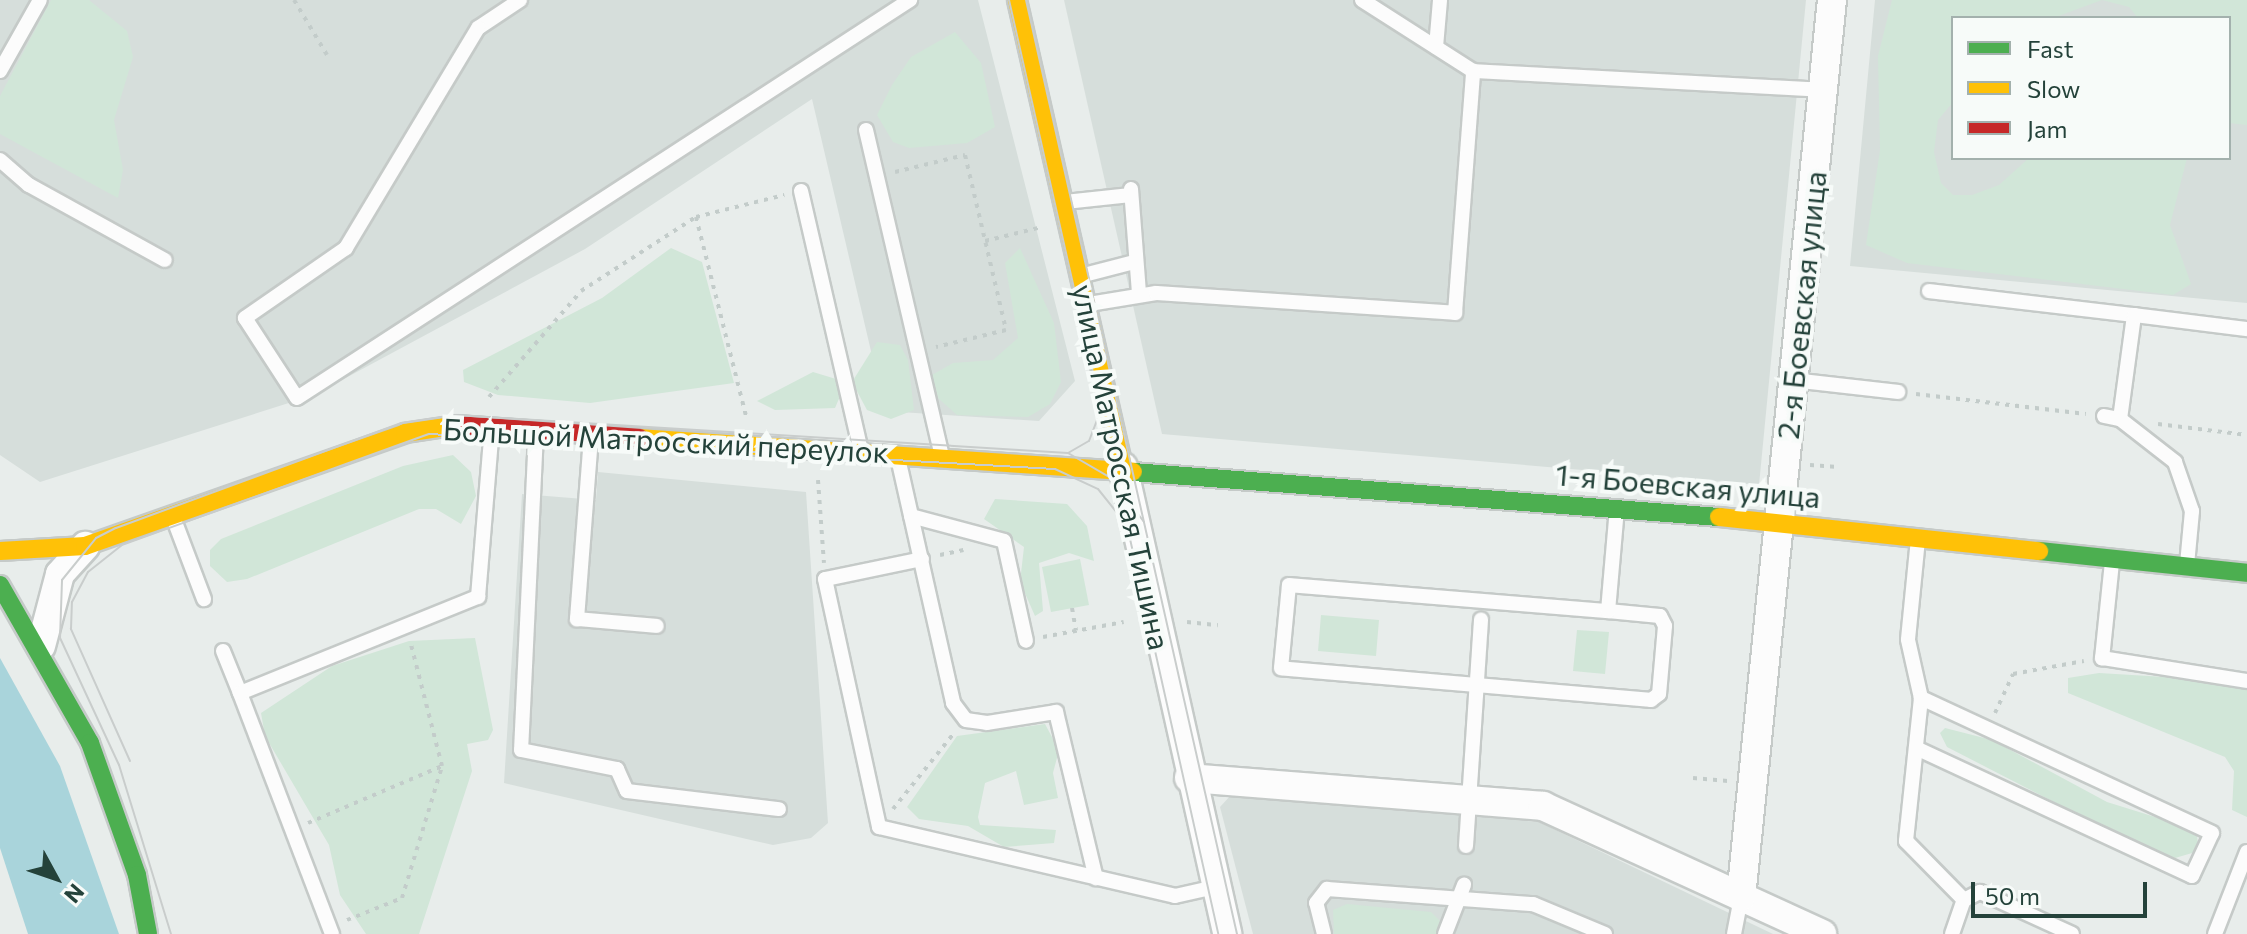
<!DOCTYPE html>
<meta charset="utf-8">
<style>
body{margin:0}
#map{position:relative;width:2247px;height:934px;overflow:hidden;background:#e8edeb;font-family:Commissioner,sans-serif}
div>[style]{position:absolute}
.built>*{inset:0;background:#d6dedb}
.green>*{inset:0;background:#d1e6d8}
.water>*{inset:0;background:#a9d4db}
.path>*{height:4px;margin-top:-2px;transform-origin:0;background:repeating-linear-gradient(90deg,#c3ccca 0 4px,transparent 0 10px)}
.roads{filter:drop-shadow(2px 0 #c5cac8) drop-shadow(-2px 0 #c5cac8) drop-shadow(0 2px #c5cac8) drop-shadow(0 -2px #c5cac8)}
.lane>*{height:14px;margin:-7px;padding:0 7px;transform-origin:7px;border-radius:7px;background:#fcfcfc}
.street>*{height:28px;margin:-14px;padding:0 14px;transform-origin:14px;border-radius:14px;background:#fcfcfc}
.fast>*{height:18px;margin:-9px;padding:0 9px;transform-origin:9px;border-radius:9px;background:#4caf50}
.slow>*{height:18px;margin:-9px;padding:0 9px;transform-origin:9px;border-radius:9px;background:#ffc107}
.jam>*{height:18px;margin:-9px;padding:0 9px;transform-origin:9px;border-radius:9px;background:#c62828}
.tram>*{height:2px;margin:-1px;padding:0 1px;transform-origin:1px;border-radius:1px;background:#c9cdcc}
span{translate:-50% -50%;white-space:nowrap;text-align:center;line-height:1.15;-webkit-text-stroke:8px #f7fbf9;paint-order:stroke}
.street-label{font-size:30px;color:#24423a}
.legend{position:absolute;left:1951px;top:16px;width:280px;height:144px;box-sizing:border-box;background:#f7fbf9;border:2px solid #a3b1ad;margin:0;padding:10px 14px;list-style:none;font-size:24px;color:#24423a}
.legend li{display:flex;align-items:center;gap:16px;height:40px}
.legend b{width:40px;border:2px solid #a3b1ad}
.north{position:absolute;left:16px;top:838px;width:80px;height:80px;-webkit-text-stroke:6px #f7fbf9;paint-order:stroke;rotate:130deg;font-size:22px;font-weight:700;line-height:32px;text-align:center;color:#24423a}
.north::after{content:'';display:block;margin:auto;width:28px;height:36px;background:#24423a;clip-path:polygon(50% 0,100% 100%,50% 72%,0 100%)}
.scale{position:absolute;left:1971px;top:882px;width:176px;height:36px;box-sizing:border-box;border:4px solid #24423a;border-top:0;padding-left:10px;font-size:24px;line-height:28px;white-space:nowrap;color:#24423a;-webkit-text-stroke:6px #f7fbf9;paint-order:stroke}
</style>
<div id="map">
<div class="built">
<div style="clip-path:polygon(0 0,978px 0,1075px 381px,1039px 421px,885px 411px,812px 99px,585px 249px,314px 395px,40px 482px,0 455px)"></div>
<div style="clip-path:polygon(1064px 0,1806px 0,1759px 485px,1162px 434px)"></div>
<div style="clip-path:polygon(evenodd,1875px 0,2247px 0,2247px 303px,1850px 266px,1875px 0,1953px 18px,2229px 18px,2229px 158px,1953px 158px,1953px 18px)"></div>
<div style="clip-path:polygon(598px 472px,806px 492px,828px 823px,811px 838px,773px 845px,504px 783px,522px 494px,596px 500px)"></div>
<div style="clip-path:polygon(1231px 795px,1539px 822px,1773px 934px,1253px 934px,1220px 807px)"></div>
</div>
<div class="green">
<div style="clip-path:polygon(51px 0,89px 0,127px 31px,133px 57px,114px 120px,123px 170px,118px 198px,0 134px,0 96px)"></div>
<div style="clip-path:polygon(1892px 0,2247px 0,2247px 125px,2229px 123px,2229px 18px,2138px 18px,2129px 7px,2102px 0,2053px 18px,1953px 18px,1953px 102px,1938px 120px,1934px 152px,1941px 183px,1953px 195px,1972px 195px,1999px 185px,2029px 158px,2187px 158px,2170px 225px,2191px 284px,2173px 295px,1907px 263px,1866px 245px,1880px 150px,1878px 56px)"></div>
<div style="clip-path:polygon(955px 32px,981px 63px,995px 127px,967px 143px,909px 148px,893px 142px,877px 115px,892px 85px,911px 57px)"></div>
<div style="clip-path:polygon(671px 248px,702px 262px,734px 383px,590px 403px,498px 395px,464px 382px,463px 370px,602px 298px)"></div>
<div style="clip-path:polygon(1020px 248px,1054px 323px,1061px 382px,1050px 404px,1028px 417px,957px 415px,938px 398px,932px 375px,953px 363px,993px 360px,1018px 338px,1005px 263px)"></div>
<div style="clip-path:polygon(877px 342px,900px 345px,908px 360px,914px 410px,891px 419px,867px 410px,852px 382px)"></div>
<div style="clip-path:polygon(813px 372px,836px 379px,841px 394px,835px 408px,775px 410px,757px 401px)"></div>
<div style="clip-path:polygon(453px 455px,471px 472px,476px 496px,461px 524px,436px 509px,419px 509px,247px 579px,227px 582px,210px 566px,210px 550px,221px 539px,403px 466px)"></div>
<div style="clip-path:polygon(995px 499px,1067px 504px,1087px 526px,1094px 561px,1069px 553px,1039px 563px,1043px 611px,1035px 616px,1020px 582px,1024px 547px,984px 519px)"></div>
<div style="clip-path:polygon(1080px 559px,1089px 605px,1051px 612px,1042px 567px)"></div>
<div style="clip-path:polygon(1321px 615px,1379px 620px,1376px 656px,1318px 651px)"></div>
<div style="clip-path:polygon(1577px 630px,1609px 632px,1605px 674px,1573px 671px)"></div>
<div style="clip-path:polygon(475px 638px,493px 730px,488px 740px,467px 744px,472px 771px,419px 934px,366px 934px,340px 895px,329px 845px,265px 736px,261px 713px,332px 666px,409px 641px)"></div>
<div style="clip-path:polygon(2099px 673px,2247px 682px,2247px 817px,2232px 810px,2234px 771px,2225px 757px,2068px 693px,2068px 678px)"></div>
<div style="clip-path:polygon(1045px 724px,1059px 750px,1053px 773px,1058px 798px,1024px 805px,1016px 771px,985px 783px,978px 817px,980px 825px,1056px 830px,1054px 843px,1004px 847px,968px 826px,919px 819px,907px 807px,957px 736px)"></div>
<div style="clip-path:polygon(1945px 728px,1992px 740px,2107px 802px,2184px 826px,2197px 836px,2199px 851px,2175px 858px,2132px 842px,1947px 747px,1940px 733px)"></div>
<div style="clip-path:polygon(1347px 904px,1431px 912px,1442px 923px,1440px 934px,1334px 934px,1333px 910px)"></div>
</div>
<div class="water">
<div style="clip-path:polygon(0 658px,60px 766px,119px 934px,28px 934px,0 848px)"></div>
</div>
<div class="path">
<div style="left:294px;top:0;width:64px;rotate:59deg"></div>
<div style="left:895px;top:172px;width:72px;rotate:-13.7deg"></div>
<div style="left:965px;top:155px;width:180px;rotate:76.8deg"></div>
<div style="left:1006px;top:330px;width:72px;rotate:166.3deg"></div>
<div style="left:696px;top:217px;width:205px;rotate:75.9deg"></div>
<div style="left:985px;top:241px;width:55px;rotate:-13.8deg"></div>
<div style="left:1916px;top:394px;width:171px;rotate:6.7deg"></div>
<div style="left:489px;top:397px;width:140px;rotate:-49deg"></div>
<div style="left:581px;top:291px;width:137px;rotate:-32.8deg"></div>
<div style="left:696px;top:217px;width:91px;rotate:-14deg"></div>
<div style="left:2158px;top:424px;width:90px;rotate:7deg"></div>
<div style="left:1810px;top:465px;width:28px;rotate:4deg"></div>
<div style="left:818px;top:480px;width:83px;rotate:85.9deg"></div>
<div style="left:940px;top:555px;width:24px;rotate:-12deg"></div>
<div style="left:1072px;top:608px;width:23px;rotate:80deg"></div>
<div style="left:1187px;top:622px;width:31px;rotate:6deg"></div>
<div style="left:1043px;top:637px;width:82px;rotate:-10.5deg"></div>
<div style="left:1995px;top:713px;width:43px;rotate:-65.2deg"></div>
<div style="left:2013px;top:674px;width:72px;rotate:-10.4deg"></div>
<div style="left:1693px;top:778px;width:35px;rotate:5deg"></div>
<div style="left:893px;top:809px;width:99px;rotate:-51.2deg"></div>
<div style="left:308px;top:823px;width:146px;rotate:-23deg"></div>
<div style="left:347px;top:920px;width:59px;rotate:-21.8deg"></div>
<div style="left:402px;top:898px;width:138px;rotate:-73.1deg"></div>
<div style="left:442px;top:766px;width:126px;rotate:-104.3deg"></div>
</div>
<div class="roads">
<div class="lane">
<div style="left:520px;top:0;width:50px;rotate:146.3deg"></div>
<div style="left:478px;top:28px;width:257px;rotate:121deg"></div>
<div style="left:346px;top:248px;width:123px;rotate:145.3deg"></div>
<div style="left:245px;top:318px;width:95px;rotate:57deg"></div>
<div style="left:297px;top:398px;width:731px;rotate:-32.99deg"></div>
<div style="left:1362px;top:0;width:132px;rotate:32.6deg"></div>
<div style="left:1473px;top:71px;width:351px;rotate:3.1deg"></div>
<div style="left:1436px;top:47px;width:47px;rotate:-85.1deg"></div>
<div style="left:0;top:71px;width:81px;rotate:-60.6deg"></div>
<div style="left:866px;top:130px;width:335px;rotate:76.9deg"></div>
<div style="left:0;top:160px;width:38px;rotate:41deg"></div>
<div style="left:29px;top:185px;width:155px;rotate:28.9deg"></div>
<div style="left:1131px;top:189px;width:105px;rotate:85.6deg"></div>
<div style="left:801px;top:191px;width:267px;rotate:77deg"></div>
<div style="left:1065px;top:202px;width:66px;rotate:-6.1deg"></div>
<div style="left:1080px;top:276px;width:56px;rotate:-14.5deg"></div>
<div style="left:1929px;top:291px;width:206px;rotate:6.7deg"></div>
<div style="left:1089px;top:304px;width:68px;rotate:-9.3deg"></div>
<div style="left:1156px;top:293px;width:300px;rotate:3.8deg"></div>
<div style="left:1455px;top:313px;width:243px;rotate:-85.7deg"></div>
<div style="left:1793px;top:380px;width:106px;rotate:6.5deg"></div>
<div style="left:2104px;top:416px;width:16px;rotate:11deg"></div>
<div style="left:2120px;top:419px;width:70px;rotate:38deg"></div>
<div style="left:2175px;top:462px;width:52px;rotate:70.9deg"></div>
<div style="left:2192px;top:511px;width:54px;rotate:95.3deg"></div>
<div style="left:2120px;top:419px;width:105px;rotate:-82.3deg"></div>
<div style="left:2134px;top:315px;width:114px;rotate:7.1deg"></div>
<div style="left:536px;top:433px;width:317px;rotate:92.7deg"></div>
<div style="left:521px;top:750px;width:98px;rotate:11.2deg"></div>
<div style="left:617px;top:769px;width:24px;rotate:66deg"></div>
<div style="left:627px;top:791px;width:153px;rotate:6.8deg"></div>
<div style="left:591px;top:437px;width:183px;rotate:94.4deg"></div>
<div style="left:577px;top:619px;width:80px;rotate:5deg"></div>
<div style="left:898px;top:458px;width:251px;rotate:77.3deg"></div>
<div style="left:953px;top:703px;width:21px;rotate:53deg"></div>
<div style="left:966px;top:720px;width:21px;rotate:8deg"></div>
<div style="left:987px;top:723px;width:70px;rotate:-9.1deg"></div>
<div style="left:1056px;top:712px;width:171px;rotate:76.5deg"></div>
<div style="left:911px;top:516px;width:96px;rotate:15deg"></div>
<div style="left:1004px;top:541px;width:102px;rotate:77.6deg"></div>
<div style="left:173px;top:517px;width:88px;rotate:69.3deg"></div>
<div style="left:1918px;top:539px;width:101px;rotate:95.7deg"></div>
<div style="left:1908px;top:640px;width:59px;rotate:77.4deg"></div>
<div style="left:1921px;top:698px;width:144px;rotate:96deg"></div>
<div style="left:1906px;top:841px;width:83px;rotate:45.5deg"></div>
<div style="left:922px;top:559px;width:99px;rotate:168.3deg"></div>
<div style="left:825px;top:579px;width:254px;rotate:77.7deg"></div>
<div style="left:879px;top:827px;width:304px;rotate:13.1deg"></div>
<div style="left:1175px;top:896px;width:41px;rotate:-12.7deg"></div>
<div style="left:2112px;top:562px;width:97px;rotate:95.9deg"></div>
<div style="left:2102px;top:658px;width:147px;rotate:9deg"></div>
<div style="left:1608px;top:611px;width:52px;rotate:5.5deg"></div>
<div style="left:1660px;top:616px;width:11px;rotate:63deg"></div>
<div style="left:1665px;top:626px;width:68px;rotate:95deg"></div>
<div style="left:1659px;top:694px;width:10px;rotate:143deg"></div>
<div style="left:1651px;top:700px;width:371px;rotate:-175.1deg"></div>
<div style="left:1281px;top:668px;width:83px;rotate:-84.5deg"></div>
<div style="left:1289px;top:585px;width:320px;rotate:4.7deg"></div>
<div style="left:1608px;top:611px;width:102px;rotate:-85deg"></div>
<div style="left:223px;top:651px;width:45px;rotate:68deg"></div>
<div style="left:1916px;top:748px;width:304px;rotate:24.9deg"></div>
<div style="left:2192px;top:876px;width:47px;rotate:-65.1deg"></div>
<div style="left:2212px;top:833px;width:321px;rotate:-155.1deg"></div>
<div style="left:1466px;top:846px;width:227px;rotate:-86.2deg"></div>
<div style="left:332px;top:934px;width:258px;rotate:-110.9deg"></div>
<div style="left:240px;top:693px;width:257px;rotate:-22deg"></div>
<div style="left:478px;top:597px;width:171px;rotate:-85.3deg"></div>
<div style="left:1324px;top:934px;width:32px;rotate:-104deg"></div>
<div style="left:1316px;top:903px;width:18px;rotate:-52deg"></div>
<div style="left:1327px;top:889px;width:207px;rotate:4.2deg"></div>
<div style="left:1533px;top:904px;width:78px;rotate:22.6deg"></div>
<div style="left:1445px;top:934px;width:53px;rotate:-68.8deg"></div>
<div style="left:1734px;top:934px;width:38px;rotate:-79deg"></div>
<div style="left:1952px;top:934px;width:36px;rotate:-71deg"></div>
<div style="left:1964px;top:900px;width:18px;rotate:-27deg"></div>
<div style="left:1980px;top:892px;width:101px;rotate:24.5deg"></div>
<div style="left:2215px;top:934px;width:88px;rotate:-68.7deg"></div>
</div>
<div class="street">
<div style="left:1123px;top:467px;width:478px;rotate:77.4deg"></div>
<div style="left:41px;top:646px;width:74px;rotate:-75.2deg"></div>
<div style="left:60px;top:574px;width:38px;rotate:-48deg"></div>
<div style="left:1189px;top:778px;width:355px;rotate:4.5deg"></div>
<div style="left:1543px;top:806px;width:307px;rotate:24.6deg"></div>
<div style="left:1741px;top:897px;width:902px;rotate:-84.21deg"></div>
</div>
<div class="fast">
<div style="left:1133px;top:472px;width:588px;rotate:4.39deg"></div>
<div style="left:2039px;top:551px;width:209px;rotate:6deg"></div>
<div style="left:0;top:585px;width:182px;rotate:60.3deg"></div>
<div style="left:90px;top:743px;width:140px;rotate:70.4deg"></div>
<div style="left:137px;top:875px;width:60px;rotate:79.4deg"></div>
</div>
<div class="slow">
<div style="left:1017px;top:0;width:479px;rotate:77.2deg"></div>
<div style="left:640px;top:438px;width:494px;rotate:3.9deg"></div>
<div style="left:1719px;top:517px;width:322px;rotate:6.1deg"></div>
<div style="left:0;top:551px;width:85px;rotate:-3.4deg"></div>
<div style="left:85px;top:546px;width:339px;rotate:-19.4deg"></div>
<div style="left:405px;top:433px;width:55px;rotate:-8.4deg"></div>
</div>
<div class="jam">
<div style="left:459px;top:425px;width:181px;rotate:4.1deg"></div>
</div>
</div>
<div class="tram">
<div style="left:1009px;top:0;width:497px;rotate:77.3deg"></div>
<div style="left:1026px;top:0;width:958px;rotate:77.27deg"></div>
<div style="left:1068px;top:453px;width:24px;rotate:-30deg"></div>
<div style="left:1089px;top:441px;width:31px;rotate:-69deg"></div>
<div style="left:1124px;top:512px;width:432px;rotate:77.4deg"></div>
<div style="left:130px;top:761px;width:145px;rotate:-114.1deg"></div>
<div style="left:71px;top:629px;width:27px;rotate:-88deg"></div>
<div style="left:72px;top:602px;width:34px;rotate:-62deg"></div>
<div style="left:88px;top:572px;width:43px;rotate:-38.5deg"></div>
<div style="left:122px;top:545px;width:326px;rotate:-19.9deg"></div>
<div style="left:429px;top:434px;width:627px;rotate:3.2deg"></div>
<div style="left:1055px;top:469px;width:47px;rotate:24.9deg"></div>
<div style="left:1098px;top:489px;width:45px;rotate:51.3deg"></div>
<div style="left:171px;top:934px;width:177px;rotate:-107.1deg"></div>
<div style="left:119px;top:765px;width:140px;rotate:-114.9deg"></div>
<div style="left:60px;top:638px;width:58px;rotate:-88deg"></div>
<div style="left:62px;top:580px;width:54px;rotate:-51deg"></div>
<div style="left:96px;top:538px;width:22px;rotate:-27deg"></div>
<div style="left:116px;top:528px;width:304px;rotate:-20.2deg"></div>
<div style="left:401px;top:423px;width:54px;rotate:-8.6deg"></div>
<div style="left:454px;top:415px;width:615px;rotate:3.54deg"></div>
<div style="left:1068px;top:453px;width:50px;rotate:30.2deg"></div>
<div style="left:1111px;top:478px;width:55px;rotate:53.1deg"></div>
</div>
<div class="street-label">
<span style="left:1801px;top:305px;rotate:-84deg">2-я Боевская улица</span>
<span style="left:666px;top:440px;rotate:3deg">Большой Матросский переулок</span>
<span style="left:1122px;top:467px;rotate:78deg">улица Матросская Тишина</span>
<span style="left:1688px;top:485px;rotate:5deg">1-я Боевская улица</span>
</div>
<ul class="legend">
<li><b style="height:10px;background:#4caf50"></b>Fast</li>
<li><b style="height:10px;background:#ffc107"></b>Slow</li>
<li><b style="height:10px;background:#c62828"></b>Jam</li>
</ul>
<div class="north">N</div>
<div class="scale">50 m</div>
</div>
